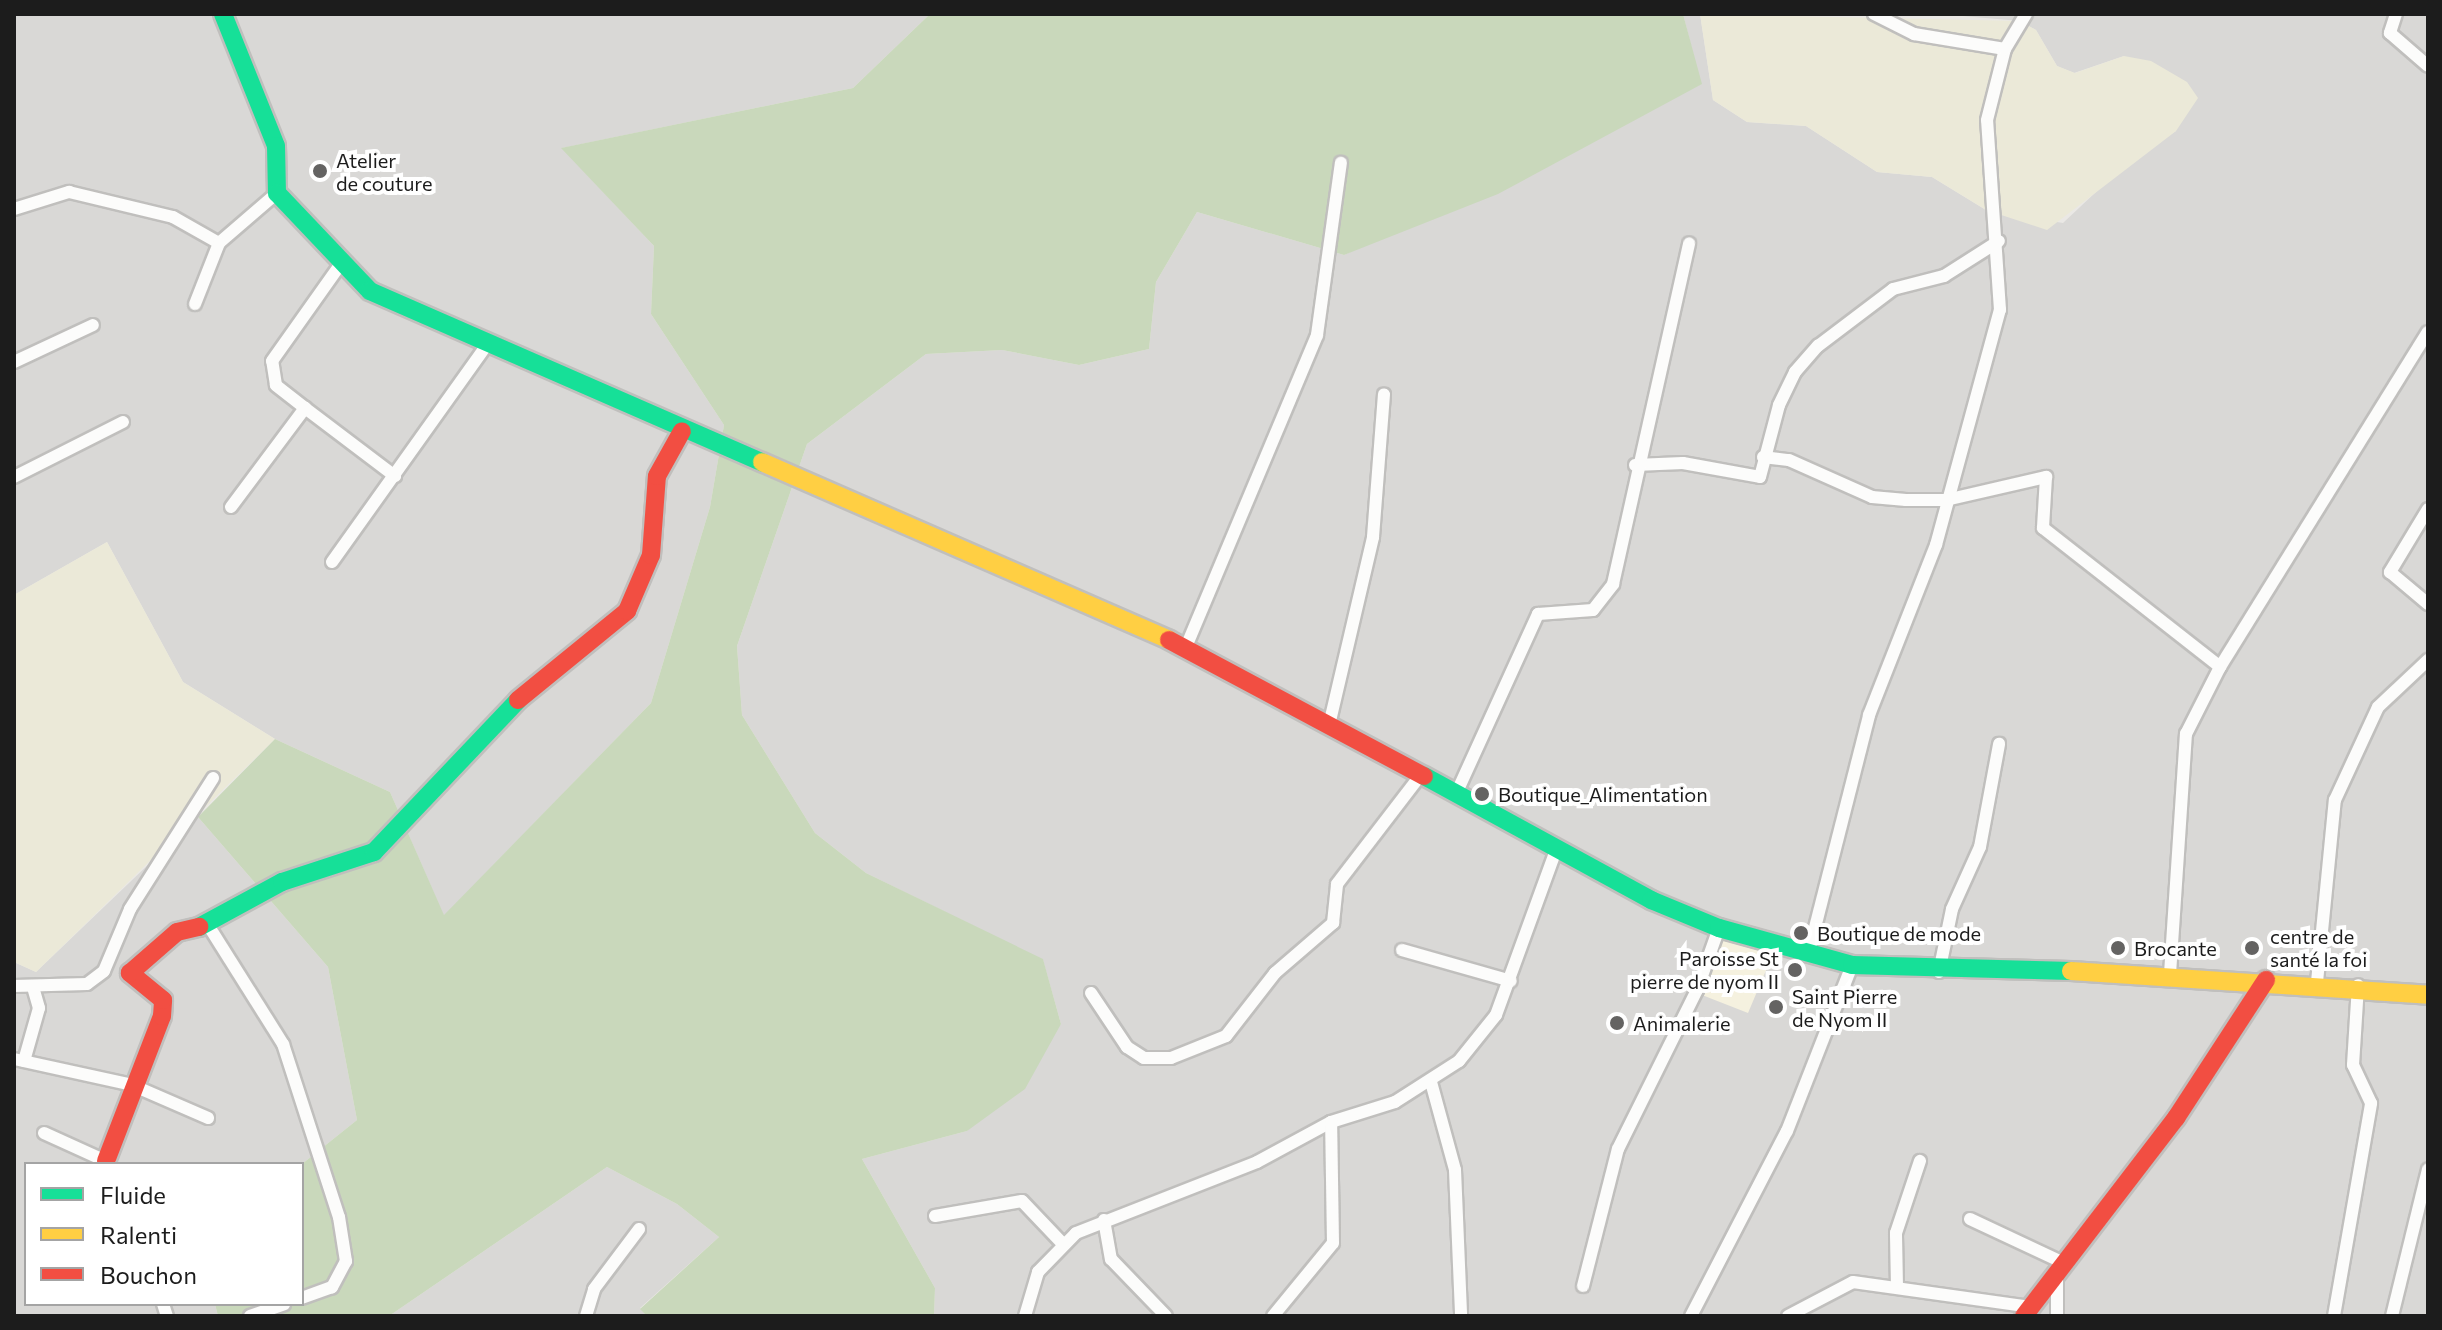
<!DOCTYPE html>
<meta charset="utf-8">
<style>
body{margin:0}
#map{position:relative;width:2442px;height:1330px;overflow:hidden;background:#eae8e5;font-family:Commissioner,sans-serif}
div>[style]{position:absolute}
.residential>*{inset:0;background:#d9d8d6}
.education>*{inset:0;background:#f5f1df}
.farmland>*{inset:0;background:#ebe9d8}
.forest>*{inset:0;background:#c9d8bb}
.roads{filter:drop-shadow(2px 0 #c0bfbd) drop-shadow(-2px 0 #c0bfbd) drop-shadow(0 2px #c0bfbd) drop-shadow(0 -2px #c0bfbd)}
.street>*{height:12px;margin:-6px;padding:0 6px;transform-origin:6px;border-radius:6px;background:#fcfcfb}
.fast>*{height:18px;margin:-9px;padding:0 9px;transform-origin:9px;border-radius:9px;background:#16e098}
.slow>*{height:18px;margin:-9px;padding:0 9px;transform-origin:9px;border-radius:9px;background:#ffcf43}
.jam>*{height:18px;margin:-9px;padding:0 9px;transform-origin:9px;border-radius:9px;background:#f24e42}
.dots>*{width:22px;height:22px;translate:-50% -50%;box-sizing:border-box;border:4px solid #fff;border-radius:50%}
span{translate:-50% -50%;white-space:nowrap;text-align:center;line-height:1.15;-webkit-text-stroke:8px #fff;paint-order:stroke}
.poi-label{font-size:20px;color:#1c1c1c}
.left{translate:0 -50%;text-align:left}
.right{translate:-100% -50%;text-align:right}
.frame{position:absolute;inset:0;border:16px solid #1c1c1c;pointer-events:none}
.legend{position:absolute;left:24px;top:1162px;width:280px;height:144px;box-sizing:border-box;background:#fff;border:2px solid #a4a4a4;margin:0;padding:10px 14px;list-style:none;font-size:24px;color:#1c1c1c}
.legend li{display:flex;align-items:center;gap:16px;height:40px}
.legend b{width:40px;border:2px solid #a4a4a4}
</style>
<div id="map">
<div class="residential">
<div style="clip-path:polygon(14px 14px,930px 14px,853px 88px,562px 148px,654px 246px,651px 314px,724px 425px,710px 507px,651px 703px,444px 916px,390px 792px,275px 739px,183px 682px,107px 542px,14px 595px)"></div>
<div style="clip-path:polygon(1683px 14px,1700px 14px,1713px 100px,1747px 122px,1806px 126px,1877px 172px,1932px 177px,1986px 210px,2063px 223px,2131px 159px,2176px 131px,2124px 56px,2074px 73px,2057px 66px,2036px 30px,2020px 21px,1940px 14px,2428px 14px,2428px 1316px,934px 1316px,935px 1288px,862px 1159px,967px 1131px,1061px 1024px,1043px 960px,866px 873px,815px 833px,742px 715px,737px 646px,807px 444px,926px 354px,1002px 350px,1079px 365px,1149px 349px,1156px 282px,1197px 212px,1344px 255px,1701px 84px)"></div>
<div style="clip-path:polygon(198px 817px,328px 967px,357px 1120px,302px 1164px,26px 1164px,26px 1304px,215px 1304px,218px 1316px,14px 1316px,14px 962px,36px 972px)"></div>
<div style="clip-path:polygon(607px 1167px,677px 1204px,719px 1237px,640px 1308px,647px 1316px,389px 1316px)"></div>
</div>
<div class="education">
<div style="clip-path:polygon(1724px 934px,1775px 949px,1748px 1013px,1702px 995px)"></div>
</div>
<div class="farmland">
<div style="clip-path:polygon(1700px 14px,2020px 21px,2036px 30px,2057px 66px,2075px 73px,2124px 56px,2151px 61px,2187px 82px,2198px 98px,2176px 131px,2047px 230px,1986px 210px,1932px 177px,1877px 172px,1806px 126px,1747px 122px,1713px 100px)"></div>
<div style="clip-path:polygon(107px 542px,183px 682px,275px 739px,36px 972px,14px 962px,14px 595px)"></div>
</div>
<div class="forest">
<div style="clip-path:polygon(930px 14px,1683px 14px,1702px 84px,1498px 194px,1344px 255px,1197px 212px,1156px 282px,1149px 349px,1079px 365px,1002px 350px,926px 354px,807px 444px,737px 646px,742px 715px,815px 833px,866px 873px,1043px 959px,1061px 1024px,1025px 1089px,967px 1131px,862px 1159px,935px 1288px,934px 1316px,647px 1316px,640px 1309px,719px 1237px,677px 1204px,607px 1167px,389px 1316px,218px 1316px,215px 1304px,302px 1304px,302px 1164px,357px 1120px,328px 967px,198px 817px,275px 739px,390px 792px,444px 915px,651px 703px,710px 507px,724px 425px,651px 314px,654px 246px,561px 148px,853px 88px)"></div>
</div>
<div class="roads">
<div class="street">
<div style="left:1874px;top:14px;width:45px;rotate:26.6deg"></div>
<div style="left:1914px;top:34px;width:92px;rotate:9.4deg"></div>
<div style="left:2396px;top:14px;width:20px;rotate:108deg"></div>
<div style="left:2390px;top:33px;width:50px;rotate:41deg"></div>
<div style="left:14px;top:209px;width:58px;rotate:-17.2deg"></div>
<div style="left:69px;top:192px;width:107px;rotate:13.5deg"></div>
<div style="left:173px;top:217px;width:53px;rotate:29.5deg"></div>
<div style="left:219px;top:243px;width:77px;rotate:-40.8deg"></div>
<div style="left:195px;top:304px;width:66px;rotate:-68.5deg"></div>
<div style="left:14px;top:362px;width:87px;rotate:-25.1deg"></div>
<div style="left:305px;top:408px;width:37px;rotate:-142deg"></div>
<div style="left:276px;top:385px;width:24px;rotate:-99deg"></div>
<div style="left:272px;top:361px;width:118px;rotate:-54.7deg"></div>
<div style="left:1763px;top:457px;width:26px;rotate:7deg"></div>
<div style="left:1789px;top:460px;width:91px;rotate:24deg"></div>
<div style="left:1872px;top:497px;width:34px;rotate:5deg"></div>
<div style="left:1906px;top:500px;width:40px"></div>
<div style="left:1946px;top:500px;width:103px;rotate:-13deg"></div>
<div style="left:2046px;top:477px;width:51px;rotate:93.4deg"></div>
<div style="left:2043px;top:528px;width:225px;rotate:38.1deg"></div>
<div style="left:1635px;top:465px;width:48px;rotate:-2.4deg"></div>
<div style="left:1683px;top:463px;width:78px;rotate:10.3deg"></div>
<div style="left:1760px;top:477px;width:74px;rotate:-75.2deg"></div>
<div style="left:1779px;top:405px;width:37px;rotate:-64deg"></div>
<div style="left:1795px;top:372px;width:35px;rotate:-49deg"></div>
<div style="left:1818px;top:346px;width:94px;rotate:-37.2deg"></div>
<div style="left:1893px;top:289px;width:53px;rotate:-14.3deg"></div>
<div style="left:1944px;top:276px;width:65px;rotate:-32.5deg"></div>
<div style="left:14px;top:477px;width:122px;rotate:-26.8deg"></div>
<div style="left:231px;top:507px;width:124px;rotate:-53.2deg"></div>
<div style="left:305px;top:408px;width:113px;rotate:37.1deg"></div>
<div style="left:2428px;top:509px;width:74px;rotate:121.1deg"></div>
<div style="left:2390px;top:572px;width:50px;rotate:40.1deg"></div>
<div style="left:332px;top:562px;width:267px;rotate:-54.5deg"></div>
<div style="left:1186px;top:647px;width:338px;rotate:-67.2deg"></div>
<div style="left:1317px;top:335px;width:174px;rotate:-82.1deg"></div>
<div style="left:1330px;top:721px;width:189px;rotate:-76.8deg"></div>
<div style="left:1373px;top:537px;width:143px;rotate:-85.6deg"></div>
<div style="left:1456px;top:794px;width:198px;rotate:-65.5deg"></div>
<div style="left:1538px;top:614px;width:55px;rotate:-4.2deg"></div>
<div style="left:1593px;top:610px;width:33px;rotate:-52deg"></div>
<div style="left:1613px;top:584px;width:349px;rotate:-77.4deg"></div>
<div style="left:208px;top:925px;width:141px;rotate:57.8deg"></div>
<div style="left:283px;top:1044px;width:182px;rotate:72.1deg"></div>
<div style="left:339px;top:1217px;width:45px;rotate:81deg"></div>
<div style="left:346px;top:1261px;width:30px;rotate:118deg"></div>
<div style="left:332px;top:1287px;width:32px;rotate:160deg"></div>
<div style="left:1402px;top:950px;width:113px;rotate:15.9deg"></div>
<div style="left:1808px;top:955px;width:248px;rotate:-75.7deg"></div>
<div style="left:1869px;top:715px;width:183px;rotate:-68.5deg"></div>
<div style="left:1936px;top:545px;width:244px;rotate:-74.8deg"></div>
<div style="left:2000px;top:310px;width:190px;rotate:-93.9deg"></div>
<div style="left:1987px;top:120px;width:73px;rotate:-75.8deg"></div>
<div style="left:2005px;top:49px;width:41px;rotate:-59deg"></div>
<div style="left:1939px;top:972px;width:64px;rotate:-78.3deg"></div>
<div style="left:1952px;top:909px;width:68px;rotate:-65.7deg"></div>
<div style="left:1980px;top:847px;width:105px;rotate:-79.5deg"></div>
<div style="left:2170px;top:974px;width:241px;rotate:-86.2deg"></div>
<div style="left:2186px;top:734px;width:75px;rotate:-63.1deg"></div>
<div style="left:2220px;top:667px;width:394px;rotate:-58.2deg"></div>
<div style="left:2317px;top:982px;width:183px;rotate:-84.4deg"></div>
<div style="left:2335px;top:800px;width:102px;rotate:-65.2deg"></div>
<div style="left:2378px;top:707px;width:69px;rotate:-43.2deg"></div>
<div style="left:14px;top:986px;width:73px;rotate:-1.6deg"></div>
<div style="left:87px;top:984px;width:21px;rotate:-37deg"></div>
<div style="left:104px;top:971px;width:67px;rotate:-67.2deg"></div>
<div style="left:130px;top:909px;width:155px;rotate:-57.6deg"></div>
<div style="left:1091px;top:993px;width:65px;rotate:56.3deg"></div>
<div style="left:1127px;top:1047px;width:20px;rotate:33deg"></div>
<div style="left:1144px;top:1058px;width:27px"></div>
<div style="left:1171px;top:1058px;width:59px;rotate:-21.8deg"></div>
<div style="left:1226px;top:1036px;width:80px;rotate:-52.1deg"></div>
<div style="left:1275px;top:973px;width:77px;rotate:-40.8deg"></div>
<div style="left:1333px;top:923px;width:39px;rotate:-84deg"></div>
<div style="left:1337px;top:884px;width:136px;rotate:-52.5deg"></div>
<div style="left:14px;top:1059px;width:121px;rotate:12.4deg"></div>
<div style="left:132px;top:1085px;width:83px;rotate:23.5deg"></div>
<div style="left:24px;top:1061px;width:55px;rotate:-74.2deg"></div>
<div style="left:39px;top:1008px;width:19px;rotate:-106deg"></div>
<div style="left:1431px;top:1082px;width:91px;rotate:74.7deg"></div>
<div style="left:1455px;top:1170px;width:146px;rotate:87.6deg"></div>
<div style="left:44px;top:1133px;width:72px;rotate:24.4deg"></div>
<div style="left:935px;top:1216px;width:88px;rotate:-9.8deg"></div>
<div style="left:1022px;top:1201px;width:58px;rotate:46.4deg"></div>
<div style="left:1970px;top:1219px;width:104px;rotate:25.1deg"></div>
<div style="left:1104px;top:1220px;width:40px;rotate:80deg"></div>
<div style="left:1111px;top:1259px;width:79px;rotate:46deg"></div>
<div style="left:1583px;top:1286px;width:141px;rotate:-75.7deg"></div>
<div style="left:1618px;top:1149px;width:178px;rotate:-63.6deg"></div>
<div style="left:1697px;top:990px;width:66px;rotate:-70.5deg"></div>
<div style="left:1897px;top:1287px;width:54px;rotate:-91.1deg"></div>
<div style="left:1896px;top:1233px;width:76px;rotate:-71.6deg"></div>
<div style="left:163px;top:1304px;width:13px;rotate:72deg"></div>
<div style="left:250px;top:1316px;width:36px;rotate:-19deg"></div>
<div style="left:586px;top:1316px;width:28px;rotate:-73deg"></div>
<div style="left:594px;top:1289px;width:75px;rotate:-53.1deg"></div>
<div style="left:1025px;top:1316px;width:46px;rotate:-73.5deg"></div>
<div style="left:1038px;top:1272px;width:54px;rotate:-45.7deg"></div>
<div style="left:1076px;top:1233px;width:194px;rotate:-21.4deg"></div>
<div style="left:1257px;top:1162px;width:84px;rotate:-28.4deg"></div>
<div style="left:1331px;top:1122px;width:67px;rotate:-17.4deg"></div>
<div style="left:1395px;top:1102px;width:76px;rotate:-32.6deg"></div>
<div style="left:1459px;top:1061px;width:59px;rotate:-51.2deg"></div>
<div style="left:1496px;top:1015px;width:179px;rotate:-70deg"></div>
<div style="left:1273px;top:1316px;width:94px;rotate:-50.6deg"></div>
<div style="left:1333px;top:1243px;width:121px;rotate:-90.9deg"></div>
<div style="left:1691px;top:1316px;width:208px;rotate:-62.6deg"></div>
<div style="left:1787px;top:1131px;width:178px;rotate:-68.6deg"></div>
<div style="left:1788px;top:1316px;width:73px;rotate:-27.6deg"></div>
<div style="left:1853px;top:1282px;width:179px;rotate:8deg"></div>
<div style="left:2057px;top:1316px;width:43px;rotate:-90deg"></div>
<div style="left:2334px;top:1316px;width:216px;rotate:-80.1deg"></div>
<div style="left:2371px;top:1103px;width:42px;rotate:-115.3deg"></div>
<div style="left:2353px;top:1065px;width:80px;rotate:-86.4deg"></div>
<div style="left:2392px;top:1316px;width:151px;rotate:-76.2deg"></div>
</div>
<div class="fast">
<div style="left:223px;top:14px;width:142px;rotate:68.1deg"></div>
<div style="left:276px;top:146px;width:47px;rotate:88.8deg"></div>
<div style="left:277px;top:193px;width:135px;rotate:46.5deg"></div>
<div style="left:370px;top:291px;width:428px;rotate:23.6deg"></div>
<div style="left:1424px;top:776px;width:259px;rotate:28.6deg"></div>
<div style="left:1651px;top:900px;width:74px;rotate:22.4deg"></div>
<div style="left:1719px;top:928px;width:138px;rotate:15.5deg"></div>
<div style="left:1852px;top:965px;width:219px;rotate:1.6deg"></div>
<div style="left:199px;top:927px;width:94px;rotate:-28.5deg"></div>
<div style="left:282px;top:882px;width:97px;rotate:-18.1deg"></div>
<div style="left:374px;top:852px;width:209px;rotate:-46.5deg"></div>
</div>
<div class="slow">
<div style="left:762px;top:462px;width:444px;rotate:23.6deg"></div>
<div style="left:2071px;top:971px;width:358px;rotate:3.8deg"></div>
</div>
<div class="jam">
<div style="left:1169px;top:640px;width:289px;rotate:28.1deg"></div>
<div style="left:518px;top:700px;width:141px;rotate:-39.2deg"></div>
<div style="left:627px;top:611px;width:61px;rotate:-66.8deg"></div>
<div style="left:651px;top:555px;width:79px;rotate:-85.7deg"></div>
<div style="left:657px;top:476px;width:51px;rotate:-60.9deg"></div>
<div style="left:106px;top:1161px;width:155px;rotate:-68.9deg"></div>
<div style="left:162px;top:1016px;width:16px;rotate:-86deg"></div>
<div style="left:163px;top:1000px;width:43px;rotate:-140.7deg"></div>
<div style="left:130px;top:973px;width:62px;rotate:-41.1deg"></div>
<div style="left:177px;top:932px;width:23px;rotate:-13deg"></div>
<div style="left:2024px;top:1316px;width:250px;rotate:-52.5deg"></div>
<div style="left:2176px;top:1118px;width:165px;rotate:-56.9deg"></div>
</div>
</div>
<div class="dots">
<div style="left:320px;top:171px;background:#646362"></div>
<div style="left:1482px;top:794px;background:#646362"></div>
<div style="left:1801px;top:933px;background:#646362"></div>
<div style="left:2118px;top:948px;background:#646362"></div>
<div style="left:2252px;top:948px;background:#646362"></div>
<div style="left:1795px;top:970px;background:#646362"></div>
<div style="left:1776px;top:1007px;background:#646362"></div>
<div style="left:1617px;top:1023px;background:#646362"></div>
</div>
<div class="poi-label">
<span class="left" style="left:336px;top:172px">Atelier<br>de couture</span>
<span class="left" style="left:1498px;top:794px">Boutique_Alimentation</span>
<span class="left" style="left:1817px;top:933px">Boutique de mode</span>
<span class="left" style="left:2270px;top:948px">centre de<br>santé la foi</span>
<span class="left" style="left:2134px;top:948px">Brocante</span>
<span class="right" style="left:1779px;top:970px">Paroisse St<br>pierre de nyom II</span>
<span class="left" style="left:1792px;top:1008px">Saint Pierre<br>de Nyom II</span>
<span class="left" style="left:1633px;top:1023px">Animalerie</span>
</div>
<div class="frame"></div>
<ul class="legend">
<li><b style="height:10px;background:#16e098"></b>Fluide</li>
<li><b style="height:10px;background:#ffcf43"></b>Ralenti</li>
<li><b style="height:10px;background:#f24e42"></b>Bouchon</li>
</ul>
</div>
